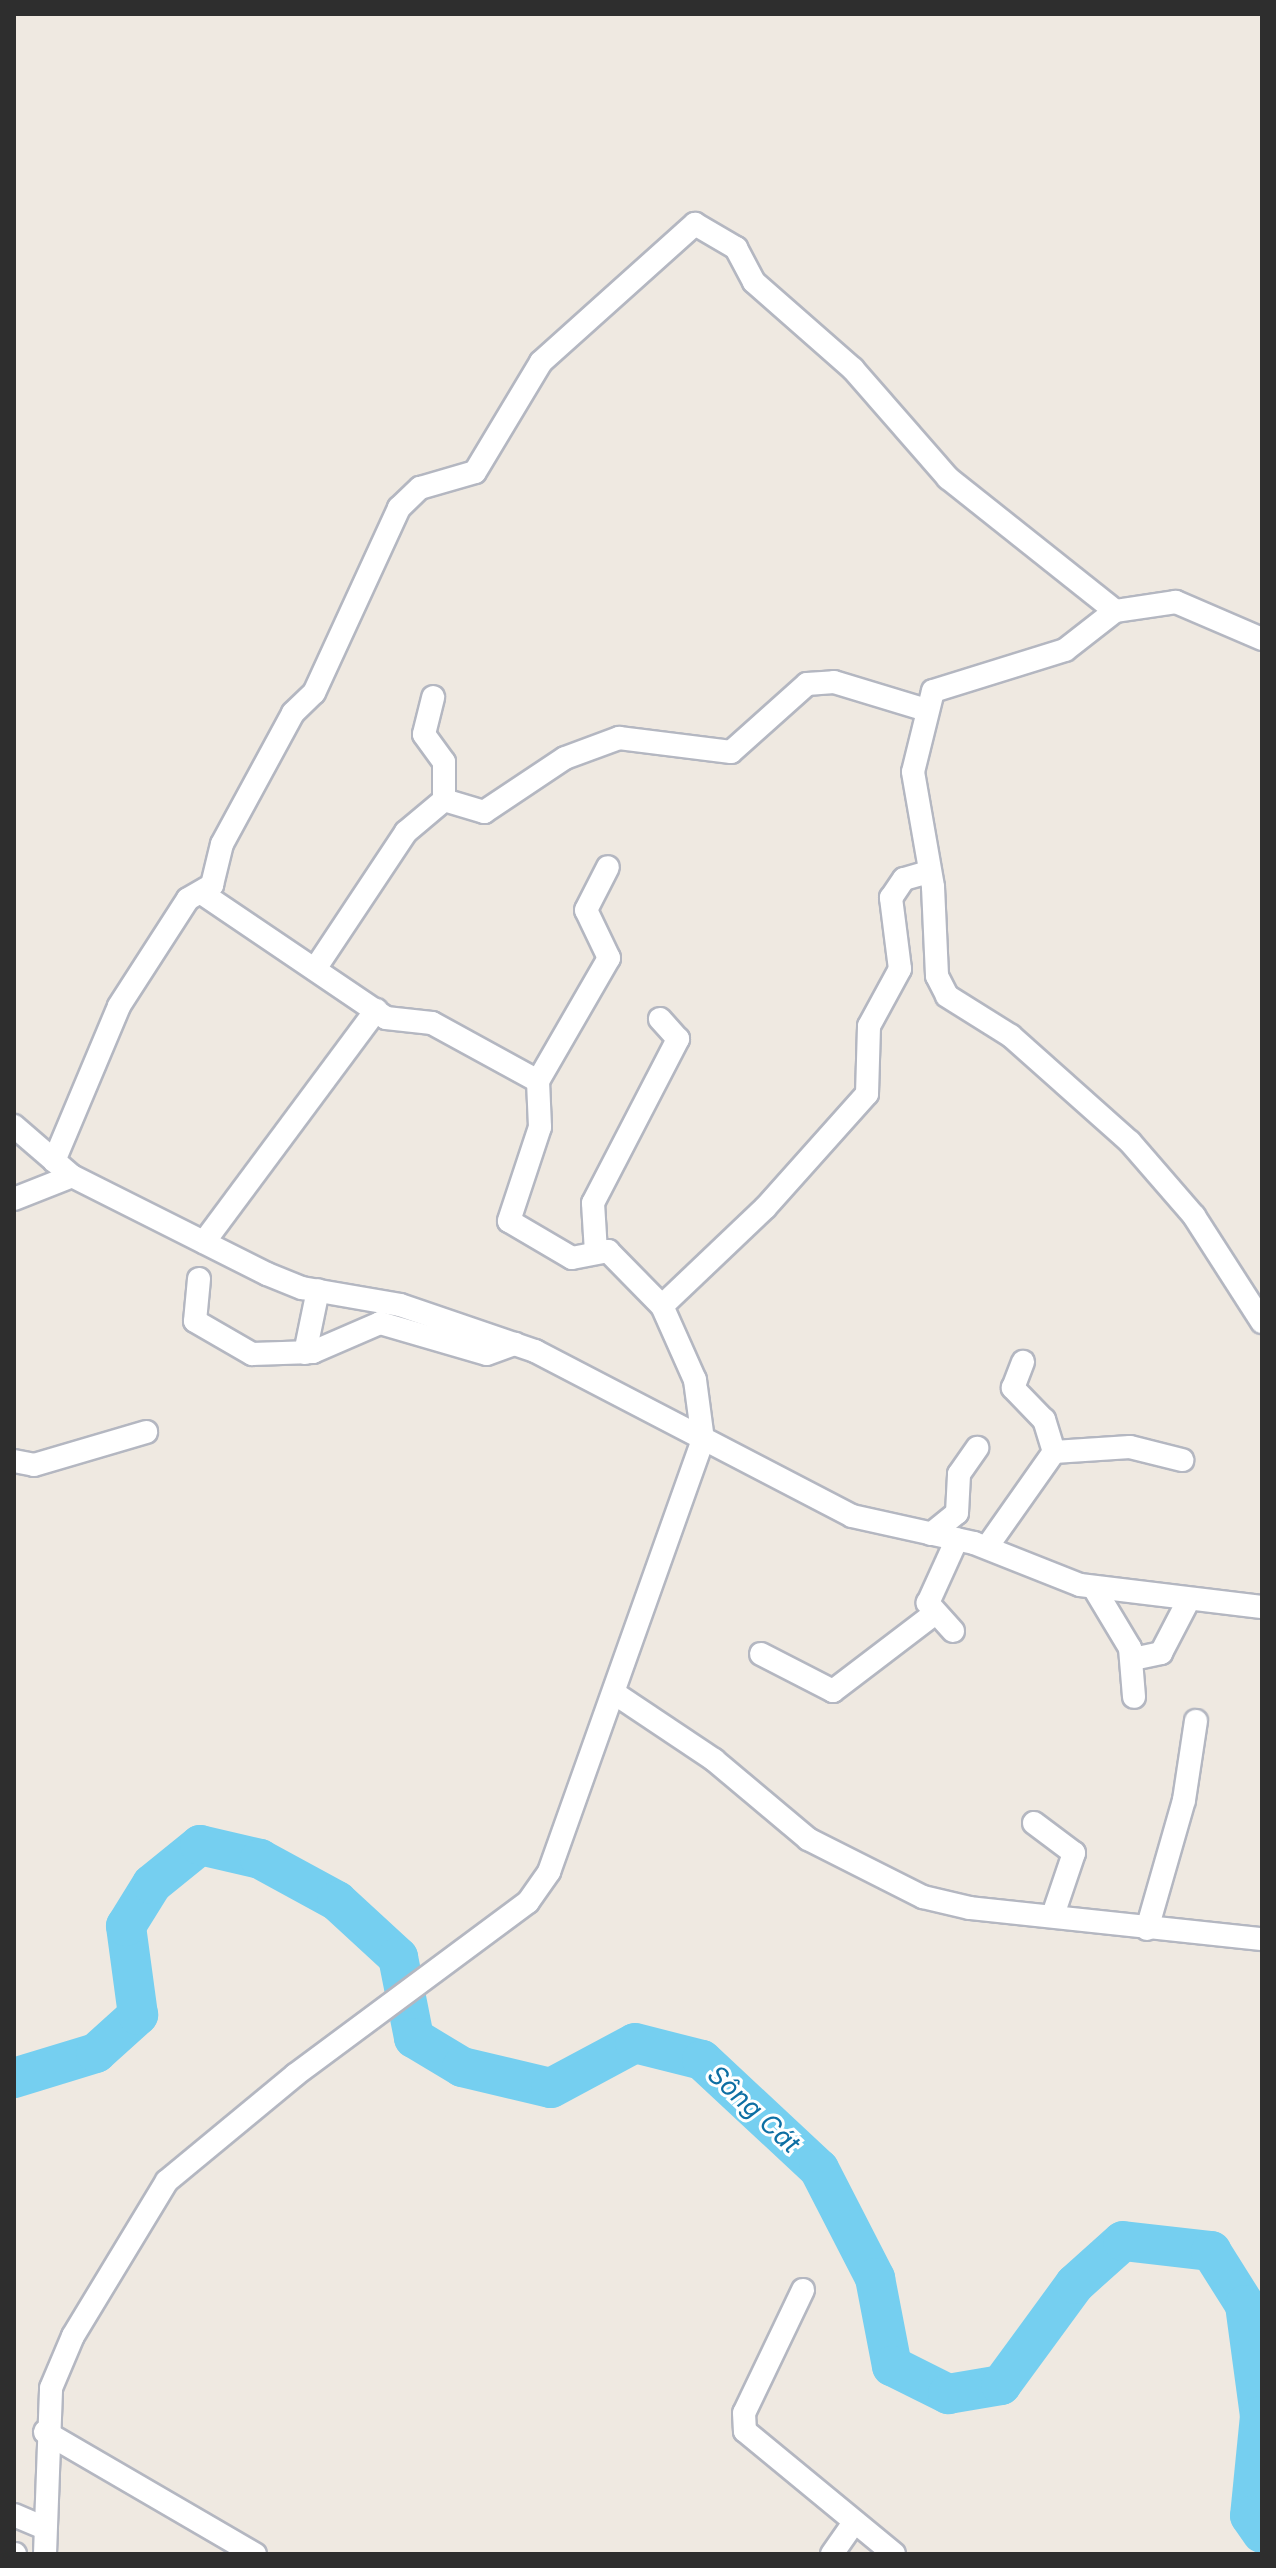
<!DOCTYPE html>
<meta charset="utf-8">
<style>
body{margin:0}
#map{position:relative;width:1276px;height:2568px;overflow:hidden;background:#efe9e1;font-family:Inter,sans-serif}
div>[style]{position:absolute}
.river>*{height:40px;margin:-20px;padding:0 20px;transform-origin:20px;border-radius:20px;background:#75cff0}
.roads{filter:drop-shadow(2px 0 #b4b7c1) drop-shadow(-2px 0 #b4b7c1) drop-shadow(0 2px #b4b7c1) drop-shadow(0 -2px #b4b7c1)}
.street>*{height:22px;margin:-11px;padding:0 11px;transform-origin:11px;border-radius:11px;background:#fff}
span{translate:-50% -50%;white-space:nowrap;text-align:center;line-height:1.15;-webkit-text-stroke:6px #fff;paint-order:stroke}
.water-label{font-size:26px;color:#0d6fa3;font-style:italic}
.frame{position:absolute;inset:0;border:16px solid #2e2e2e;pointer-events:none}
</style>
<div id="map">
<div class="river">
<div style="left:14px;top:2078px;width:86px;rotate:-17deg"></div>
<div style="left:96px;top:2053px;width:57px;rotate:-42.1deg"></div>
<div style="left:138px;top:2015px;width:90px;rotate:-97.7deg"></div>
<div style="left:126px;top:1926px;width:49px;rotate:-58.2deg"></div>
<div style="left:152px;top:1884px;width:62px;rotate:-39.1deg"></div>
<div style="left:200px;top:1845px;width:62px;rotate:13.1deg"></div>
<div style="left:260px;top:1859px;width:88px;rotate:28.6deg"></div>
<div style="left:337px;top:1901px;width:83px;rotate:42.6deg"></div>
<div style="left:398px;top:1957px;width:83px;rotate:78.8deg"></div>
<div style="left:414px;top:2038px;width:56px;rotate:31.1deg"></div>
<div style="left:462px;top:2067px;width:91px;rotate:13.3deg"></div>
<div style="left:551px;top:2088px;width:95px;rotate:-28.2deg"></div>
<div style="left:635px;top:2043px;width:69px;rotate:14.2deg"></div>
<div style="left:702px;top:2060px;width:160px;rotate:43deg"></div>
<div style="left:819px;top:2169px;width:123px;rotate:62.8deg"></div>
<div style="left:875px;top:2278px;width:90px;rotate:79.1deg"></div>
<div style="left:892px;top:2366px;width:63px;rotate:26.6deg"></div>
<div style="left:948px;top:2394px;width:54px;rotate:-9.6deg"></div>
<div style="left:1001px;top:2385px;width:125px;rotate:-53.8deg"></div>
<div style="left:1075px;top:2284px;width:64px;rotate:-41.9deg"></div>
<div style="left:1123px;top:2241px;width:89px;rotate:6.5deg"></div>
<div style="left:1211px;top:2251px;width:64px;rotate:57.8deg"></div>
<div style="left:1245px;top:2305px;width:112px;rotate:82.3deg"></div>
<div style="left:1260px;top:2416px;width:100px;rotate:95.7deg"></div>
<div style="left:1250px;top:2516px;width:21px;rotate:55deg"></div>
</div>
<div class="roads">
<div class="street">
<div style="left:1262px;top:639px;width:94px;rotate:-156.7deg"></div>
<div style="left:1176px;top:602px;width:62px;rotate:171.6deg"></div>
<div style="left:1115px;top:611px;width:63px;rotate:142deg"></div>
<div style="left:1065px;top:650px;width:138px;rotate:162.7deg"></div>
<div style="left:933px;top:691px;width:83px;rotate:103.9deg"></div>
<div style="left:913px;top:772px;width:117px;rotate:80.1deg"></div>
<div style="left:933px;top:887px;width:89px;rotate:87.4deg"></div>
<div style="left:937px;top:976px;width:22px;rotate:63deg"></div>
<div style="left:947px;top:996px;width:75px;rotate:32deg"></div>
<div style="left:1011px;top:1036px;width:159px;rotate:41.7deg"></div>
<div style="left:1130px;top:1142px;width:98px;rotate:49.1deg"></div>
<div style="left:1194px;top:1216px;width:126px;rotate:57.3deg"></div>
<div style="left:444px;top:800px;width:42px;rotate:16.7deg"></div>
<div style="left:484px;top:812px;width:97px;rotate:-33.7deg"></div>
<div style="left:565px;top:758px;width:58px;rotate:-20.3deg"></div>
<div style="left:619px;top:738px;width:113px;rotate:7.1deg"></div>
<div style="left:731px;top:752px;width:102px;rotate:-41.8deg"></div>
<div style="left:807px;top:684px;width:27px;rotate:-4deg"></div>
<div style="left:834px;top:682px;width:93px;rotate:16.9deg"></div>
<div style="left:203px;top:894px;width:221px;rotate:34.1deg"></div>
<div style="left:386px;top:1018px;width:46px;rotate:6.2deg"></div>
<div style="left:432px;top:1023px;width:121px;rotate:28.7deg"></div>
<div style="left:538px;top:1081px;width:46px;rotate:87.5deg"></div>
<div style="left:540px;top:1127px;width:99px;rotate:108.3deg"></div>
<div style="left:509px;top:1221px;width:73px;rotate:30.4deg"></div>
<div style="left:572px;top:1258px;width:37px;rotate:-11deg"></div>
<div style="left:608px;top:1251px;width:77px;rotate:45.5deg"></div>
<div style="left:317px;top:966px;width:161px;rotate:-56.4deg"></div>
<div style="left:406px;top:832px;width:50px;rotate:-40.1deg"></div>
<div style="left:444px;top:800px;width:38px;rotate:-90deg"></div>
<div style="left:444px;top:762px;width:34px;rotate:-126deg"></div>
<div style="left:424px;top:734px;width:38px;rotate:-76deg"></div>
<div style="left:538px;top:1081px;width:142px;rotate:-60deg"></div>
<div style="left:609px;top:958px;width:53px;rotate:-115.6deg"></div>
<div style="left:586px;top:910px;width:48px;rotate:-62.9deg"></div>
<div style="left:14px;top:1126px;width:77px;rotate:40.8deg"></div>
<div style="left:72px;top:1176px;width:218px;rotate:26.7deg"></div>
<div style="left:267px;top:1274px;width:38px;rotate:22deg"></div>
<div style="left:302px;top:1288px;width:99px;rotate:9.8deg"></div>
<div style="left:400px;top:1305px;width:143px;rotate:18.8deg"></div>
<div style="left:535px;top:1351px;width:357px;rotate:27.5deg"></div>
<div style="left:852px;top:1516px;width:125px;rotate:12.5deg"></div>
<div style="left:974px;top:1543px;width:114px;rotate:21.6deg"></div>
<div style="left:1080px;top:1585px;width:183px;rotate:6.9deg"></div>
<div style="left:54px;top:1161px;width:168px;rotate:-67.2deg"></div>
<div style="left:119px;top:1006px;width:127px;rotate:-57.2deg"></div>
<div style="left:188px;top:899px;width:28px;rotate:-30deg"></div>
<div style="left:212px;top:885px;width:42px;rotate:-76.3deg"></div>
<div style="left:222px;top:844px;width:149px;rotate:-61.5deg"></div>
<div style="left:293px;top:713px;width:29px;rotate:-44deg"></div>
<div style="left:314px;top:693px;width:204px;rotate:-65.3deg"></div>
<div style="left:399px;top:508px;width:29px;rotate:-44deg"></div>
<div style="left:420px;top:488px;width:57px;rotate:-16.2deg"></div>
<div style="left:475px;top:472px;width:128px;rotate:-59deg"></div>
<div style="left:541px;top:362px;width:207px;rotate:-41.9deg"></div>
<div style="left:695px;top:224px;width:48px;rotate:30.3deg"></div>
<div style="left:736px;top:248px;width:38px;rotate:62deg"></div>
<div style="left:754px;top:282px;width:132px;rotate:41.3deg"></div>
<div style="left:853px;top:369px;width:145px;rotate:48.9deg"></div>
<div style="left:948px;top:478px;width:213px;rotate:38.5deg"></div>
<div style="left:14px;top:1199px;width:62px;rotate:-21.6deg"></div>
<div style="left:204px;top:1242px;width:289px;rotate:-53.4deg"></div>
<div style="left:596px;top:1252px;width:49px;rotate:-93.5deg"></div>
<div style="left:593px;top:1203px;width:185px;rotate:-62.6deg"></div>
<div style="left:678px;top:1039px;width:27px;rotate:-132deg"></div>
<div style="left:199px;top:1279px;width:42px;rotate:95.4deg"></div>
<div style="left:195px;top:1321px;width:66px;rotate:30.1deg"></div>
<div style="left:252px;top:1354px;width:61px;rotate:-1.9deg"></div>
<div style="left:313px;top:1352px;width:73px;rotate:-23.4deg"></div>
<div style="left:380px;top:1323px;width:111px;rotate:16.2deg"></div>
<div style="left:487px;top:1354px;width:30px;rotate:-20deg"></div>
<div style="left:305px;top:1353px;width:64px;rotate:-78.3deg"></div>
<div style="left:1054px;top:1452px;width:76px;rotate:-3.8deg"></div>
<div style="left:1130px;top:1447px;width:54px;rotate:14deg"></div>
<div style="left:14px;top:1461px;width:20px;rotate:11deg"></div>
<div style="left:34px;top:1465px;width:117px;rotate:-16.4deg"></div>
<div style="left:931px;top:1534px;width:33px;rotate:-39deg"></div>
<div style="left:957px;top:1513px;width:39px;rotate:-87deg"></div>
<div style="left:959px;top:1474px;width:32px;rotate:-55deg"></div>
<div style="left:987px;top:1547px;width:116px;rotate:-54.8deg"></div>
<div style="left:1054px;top:1452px;width:34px;rotate:-107deg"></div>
<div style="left:1044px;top:1420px;width:45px;rotate:-134.1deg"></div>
<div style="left:1013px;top:1388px;width:28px;rotate:-69deg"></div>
<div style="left:1094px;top:1588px;width:70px;rotate:59deg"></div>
<div style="left:1130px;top:1648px;width:49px;rotate:85.3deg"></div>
<div style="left:953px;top:1631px;width:38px;rotate:-132deg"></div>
<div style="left:928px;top:1603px;width:70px;rotate:-65.6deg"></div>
<div style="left:761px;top:1654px;width:81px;rotate:27.2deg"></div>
<div style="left:833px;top:1691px;width:127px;rotate:-37.3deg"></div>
<div style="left:1133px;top:1659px;width:29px;rotate:-12deg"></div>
<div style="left:1161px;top:1653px;width:56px;rotate:-62.5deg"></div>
<div style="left:617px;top:1695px;width:117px;rotate:33.8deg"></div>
<div style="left:714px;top:1760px;width:123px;rotate:40deg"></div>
<div style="left:808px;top:1839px;width:129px;rotate:26.8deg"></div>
<div style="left:923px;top:1897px;width:48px;rotate:13.2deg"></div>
<div style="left:970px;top:1908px;width:294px;rotate:6.1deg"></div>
<div style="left:1034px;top:1823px;width:50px;rotate:36.9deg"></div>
<div style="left:1074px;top:1853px;width:65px;rotate:108.7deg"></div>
<div style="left:1147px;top:1929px;width:134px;rotate:-74deg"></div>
<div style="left:1184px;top:1800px;width:80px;rotate:-81.4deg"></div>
<div style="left:803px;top:2290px;width:136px;rotate:115.6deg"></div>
<div style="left:744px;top:2413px;width:18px;rotate:87deg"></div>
<div style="left:745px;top:2431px;width:193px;rotate:39.5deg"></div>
<div style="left:45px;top:2432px;width:243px;rotate:30.2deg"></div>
<div style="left:14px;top:2515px;width:33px;rotate:23deg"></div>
<div style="left:14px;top:2554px;width:1px"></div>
<div style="left:45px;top:2554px;width:166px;rotate:-87.9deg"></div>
<div style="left:51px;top:2388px;width:56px;rotate:-67.1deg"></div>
<div style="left:73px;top:2336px;width:181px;rotate:-58.8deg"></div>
<div style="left:167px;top:2181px;width:166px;rotate:-39.6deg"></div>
<div style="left:295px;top:2075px;width:290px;rotate:-36.6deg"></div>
<div style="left:528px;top:1902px;width:37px;rotate:-55deg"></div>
<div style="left:549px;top:1872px;width:459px;rotate:-70.4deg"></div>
<div style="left:703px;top:1440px;width:61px;rotate:-97.6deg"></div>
<div style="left:695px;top:1380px;width:81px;rotate:-114deg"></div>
<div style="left:662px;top:1306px;width:142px;rotate:-43.6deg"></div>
<div style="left:765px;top:1208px;width:153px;rotate:-48.2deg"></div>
<div style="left:867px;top:1094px;width:68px;rotate:-88.3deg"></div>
<div style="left:869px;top:1026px;width:65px;rotate:-61.5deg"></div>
<div style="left:900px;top:969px;width:72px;rotate:-97.2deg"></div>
<div style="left:891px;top:898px;width:23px;rotate:-56deg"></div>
<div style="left:904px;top:879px;width:26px;rotate:-16deg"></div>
<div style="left:832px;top:2554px;width:39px;rotate:-55deg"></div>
</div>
</div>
<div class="water-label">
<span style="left:754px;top:2109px;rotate:43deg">Sông Cát</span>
</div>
<div class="frame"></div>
</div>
